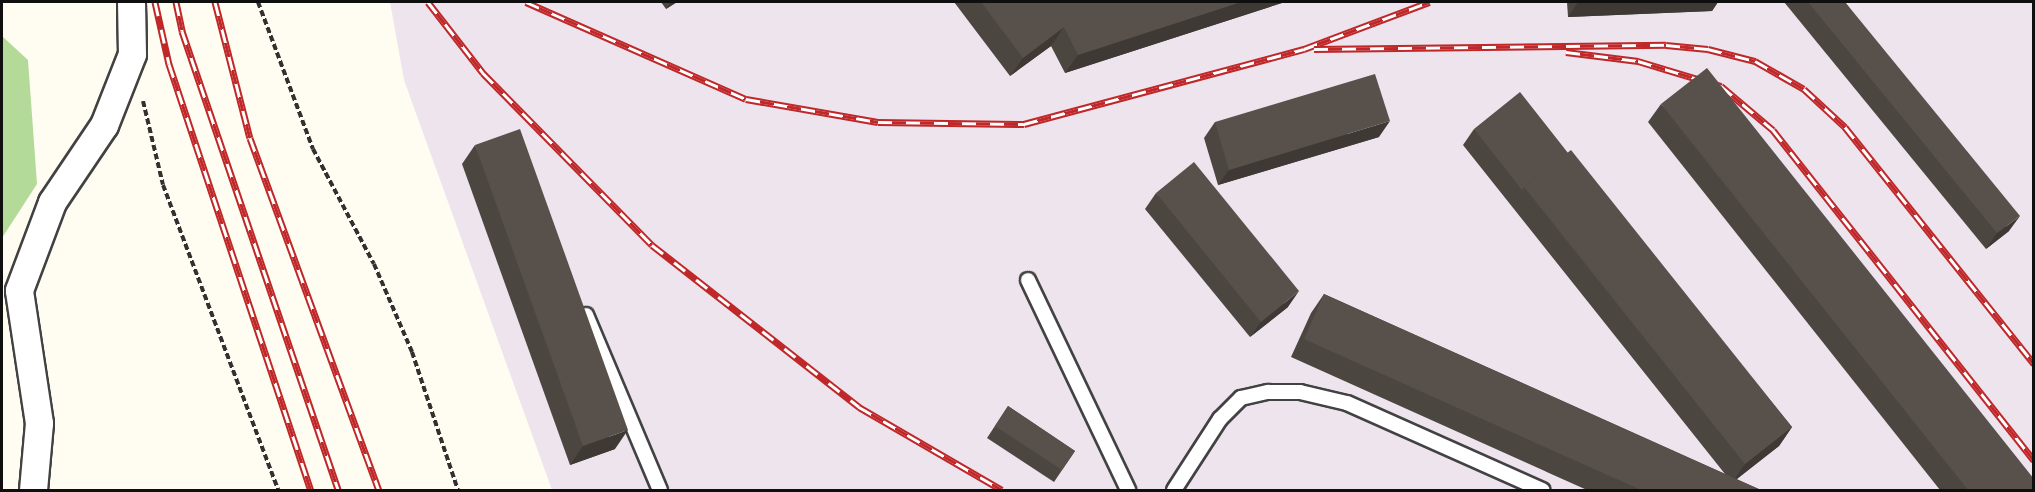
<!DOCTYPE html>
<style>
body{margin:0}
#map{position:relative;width:2035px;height:492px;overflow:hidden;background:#fffdf1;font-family:"IBM Plex Serif",serif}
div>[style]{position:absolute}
.industrial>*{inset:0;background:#ede4ed}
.forest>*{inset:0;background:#b4da9a}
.path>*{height:4px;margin-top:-2px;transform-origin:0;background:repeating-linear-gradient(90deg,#313131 0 6px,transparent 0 9px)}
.roads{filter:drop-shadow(2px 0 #424242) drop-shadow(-2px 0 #424242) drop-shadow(0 2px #424242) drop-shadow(0 -2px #424242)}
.service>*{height:14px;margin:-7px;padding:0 7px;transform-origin:7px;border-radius:7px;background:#fff}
.minor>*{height:27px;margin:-13.5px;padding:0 13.5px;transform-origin:13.5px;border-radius:13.5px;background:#fff}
.rail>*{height:7px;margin-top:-3.5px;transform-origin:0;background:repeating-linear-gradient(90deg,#fff 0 14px,#bf2728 0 28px);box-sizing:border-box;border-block:2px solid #bf2728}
.wall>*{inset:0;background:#4c4640}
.shaded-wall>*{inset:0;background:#3e3934}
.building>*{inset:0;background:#58514b}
span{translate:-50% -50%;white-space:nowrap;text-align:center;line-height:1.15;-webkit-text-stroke:6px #fff;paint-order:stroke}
.frame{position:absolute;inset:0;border:3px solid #0f0f0f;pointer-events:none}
</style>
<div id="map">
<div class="industrial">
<div style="clip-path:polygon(390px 2px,2033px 2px,2033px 490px,552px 490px,404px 80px)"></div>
</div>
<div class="forest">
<div style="clip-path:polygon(2px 36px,28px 60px,37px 184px,2px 238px)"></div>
</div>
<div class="path">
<div style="left:258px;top:2px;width:157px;rotate:69.5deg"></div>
<div style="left:313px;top:149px;width:130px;rotate:62.1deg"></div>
<div style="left:374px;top:264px;width:96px;rotate:66.6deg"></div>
<div style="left:412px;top:352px;width:145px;rotate:71.6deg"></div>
<div style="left:143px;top:101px;width:86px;rotate:76.6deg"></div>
<div style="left:163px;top:185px;width:326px;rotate:69.3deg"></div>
</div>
<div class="roads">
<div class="service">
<div style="left:1028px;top:280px;width:233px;rotate:64.5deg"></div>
<div style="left:586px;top:315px;width:190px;rotate:67.1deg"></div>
<div style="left:1174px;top:490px;width:85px;rotate:-57.1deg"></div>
<div style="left:1220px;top:419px;width:30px;rotate:-45deg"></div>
<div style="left:1241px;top:398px;width:28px;rotate:-13deg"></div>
<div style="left:1268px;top:392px;width:32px"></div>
<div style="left:1300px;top:392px;width:48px;rotate:13.2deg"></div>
<div style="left:1347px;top:403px;width:214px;rotate:24deg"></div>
</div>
<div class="minor">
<div style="left:33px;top:490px;width:67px;rotate:-84.9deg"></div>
<div style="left:39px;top:423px;width:134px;rotate:-98.6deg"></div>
<div style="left:19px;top:290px;width:94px;rotate:-69.4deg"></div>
<div style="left:52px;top:202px;width:93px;rotate:-56deg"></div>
<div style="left:104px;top:125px;width:76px;rotate:-68.5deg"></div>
<div style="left:132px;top:54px;width:52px;rotate:-91.1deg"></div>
</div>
</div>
<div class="rail">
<div style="left:155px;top:2px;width:64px;rotate:77.3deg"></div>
<div style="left:169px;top:64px;width:449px;rotate:71.6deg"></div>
<div style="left:176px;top:2px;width:30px;rotate:78deg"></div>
<div style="left:182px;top:31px;width:485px;rotate:71.2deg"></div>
<div style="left:215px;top:2px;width:140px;rotate:75.6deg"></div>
<div style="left:250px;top:138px;width:375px;rotate:69.9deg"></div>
<div style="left:428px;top:2px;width:90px;rotate:52.2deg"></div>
<div style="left:483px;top:73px;width:241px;rotate:45.5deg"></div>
<div style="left:652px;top:245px;width:263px;rotate:38deg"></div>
<div style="left:859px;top:407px;width:165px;rotate:30.1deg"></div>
<div style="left:526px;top:2px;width:240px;rotate:23.8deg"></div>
<div style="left:746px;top:99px;width:134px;rotate:9.9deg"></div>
<div style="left:878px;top:122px;width:146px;rotate:0.8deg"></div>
<div style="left:1024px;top:124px;width:290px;rotate:-15deg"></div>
<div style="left:1304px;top:49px;width:134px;rotate:-20.6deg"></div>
<div style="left:1314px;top:49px;width:352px;rotate:-0.7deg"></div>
<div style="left:1666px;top:45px;width:42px;rotate:5.4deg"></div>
<div style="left:1708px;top:49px;width:49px;rotate:14.3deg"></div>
<div style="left:1755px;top:61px;width:56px;rotate:29.7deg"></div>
<div style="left:1804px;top:89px;width:56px;rotate:42.8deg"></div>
<div style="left:1845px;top:127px;width:303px;rotate:51.4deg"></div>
<div style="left:1566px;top:52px;width:73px;rotate:7.1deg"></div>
<div style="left:1638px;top:61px;width:87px;rotate:16.8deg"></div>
<div style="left:1721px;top:86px;width:68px;rotate:40.2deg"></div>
<div style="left:1773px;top:130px;width:421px;rotate:51.7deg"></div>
</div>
<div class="wall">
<div style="clip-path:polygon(661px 2px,677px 2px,666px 9px)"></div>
<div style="clip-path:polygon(954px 2px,1285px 2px,1065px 73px,1051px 46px,1010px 76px)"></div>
<div style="clip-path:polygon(1567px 2px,1718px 2px,1712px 11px,1568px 17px)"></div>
<div style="clip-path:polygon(1784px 2px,1845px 2px,2009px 231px,1986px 249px)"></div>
<div style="clip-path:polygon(1661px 104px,2034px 490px,1940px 490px,1648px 122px)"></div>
<div style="clip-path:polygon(1215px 122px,1379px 137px,1218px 185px,1204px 138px)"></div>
<div style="clip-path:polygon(1474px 129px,1568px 153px,1792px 427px,1779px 446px,1736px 479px,1761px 490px,1587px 490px,1291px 357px,1311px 313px,1324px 294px,1725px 474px,1463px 145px)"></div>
<div style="clip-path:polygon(475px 145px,615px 449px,570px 465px,462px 164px)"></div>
<div style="clip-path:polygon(1156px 193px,1288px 307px,1250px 337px,1145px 209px)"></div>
<div style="clip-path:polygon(1008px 406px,1075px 451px,1054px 482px,987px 438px)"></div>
</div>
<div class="shaded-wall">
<div style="clip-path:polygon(671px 2px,677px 2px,666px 9px)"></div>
<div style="clip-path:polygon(1241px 2px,1285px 2px,1065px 73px,1078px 55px)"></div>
<div style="clip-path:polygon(1578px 2px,1718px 2px,1712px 11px,1568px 17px)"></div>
<div style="clip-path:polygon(1064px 27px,1051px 46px,1010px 76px,1023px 58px)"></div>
<div style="clip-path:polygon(1390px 121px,1379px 137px,1218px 185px,1229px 170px)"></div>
<div style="clip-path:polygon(2020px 216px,2009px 231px,1986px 249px,1997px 233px)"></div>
<div style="clip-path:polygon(1299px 291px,1288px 307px,1250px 337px,1261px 322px)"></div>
<div style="clip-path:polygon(1792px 427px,1779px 446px,1732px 483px,1745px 464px)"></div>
<div style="clip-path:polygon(628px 430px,615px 449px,570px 465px,583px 446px)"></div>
</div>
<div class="building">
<div style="clip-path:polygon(981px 2px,1241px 2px,1078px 55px,1064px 27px,1023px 58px)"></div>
<div style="clip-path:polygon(1808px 2px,1845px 2px,2020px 216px,1997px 233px)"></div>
<div style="clip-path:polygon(1707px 68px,2034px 479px,2034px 490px,1968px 490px,1661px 104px)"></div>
<div style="clip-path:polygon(1375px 74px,1390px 121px,1229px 170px,1215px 122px)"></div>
<div style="clip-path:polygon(1520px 92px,1568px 153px,1524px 187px,1522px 190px,1474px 129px)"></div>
<div style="clip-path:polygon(520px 129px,628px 430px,583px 446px,475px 145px)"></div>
<div style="clip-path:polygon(1571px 150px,1792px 427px,1745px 464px,1524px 187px)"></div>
<div style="clip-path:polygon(1194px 162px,1299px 291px,1261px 322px,1156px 193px)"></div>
<div style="clip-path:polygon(1324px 294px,1761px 490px,1641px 490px,1304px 339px)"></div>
<div style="clip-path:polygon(1008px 406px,1075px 451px,1062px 470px,995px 426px)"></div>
</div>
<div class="frame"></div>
</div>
